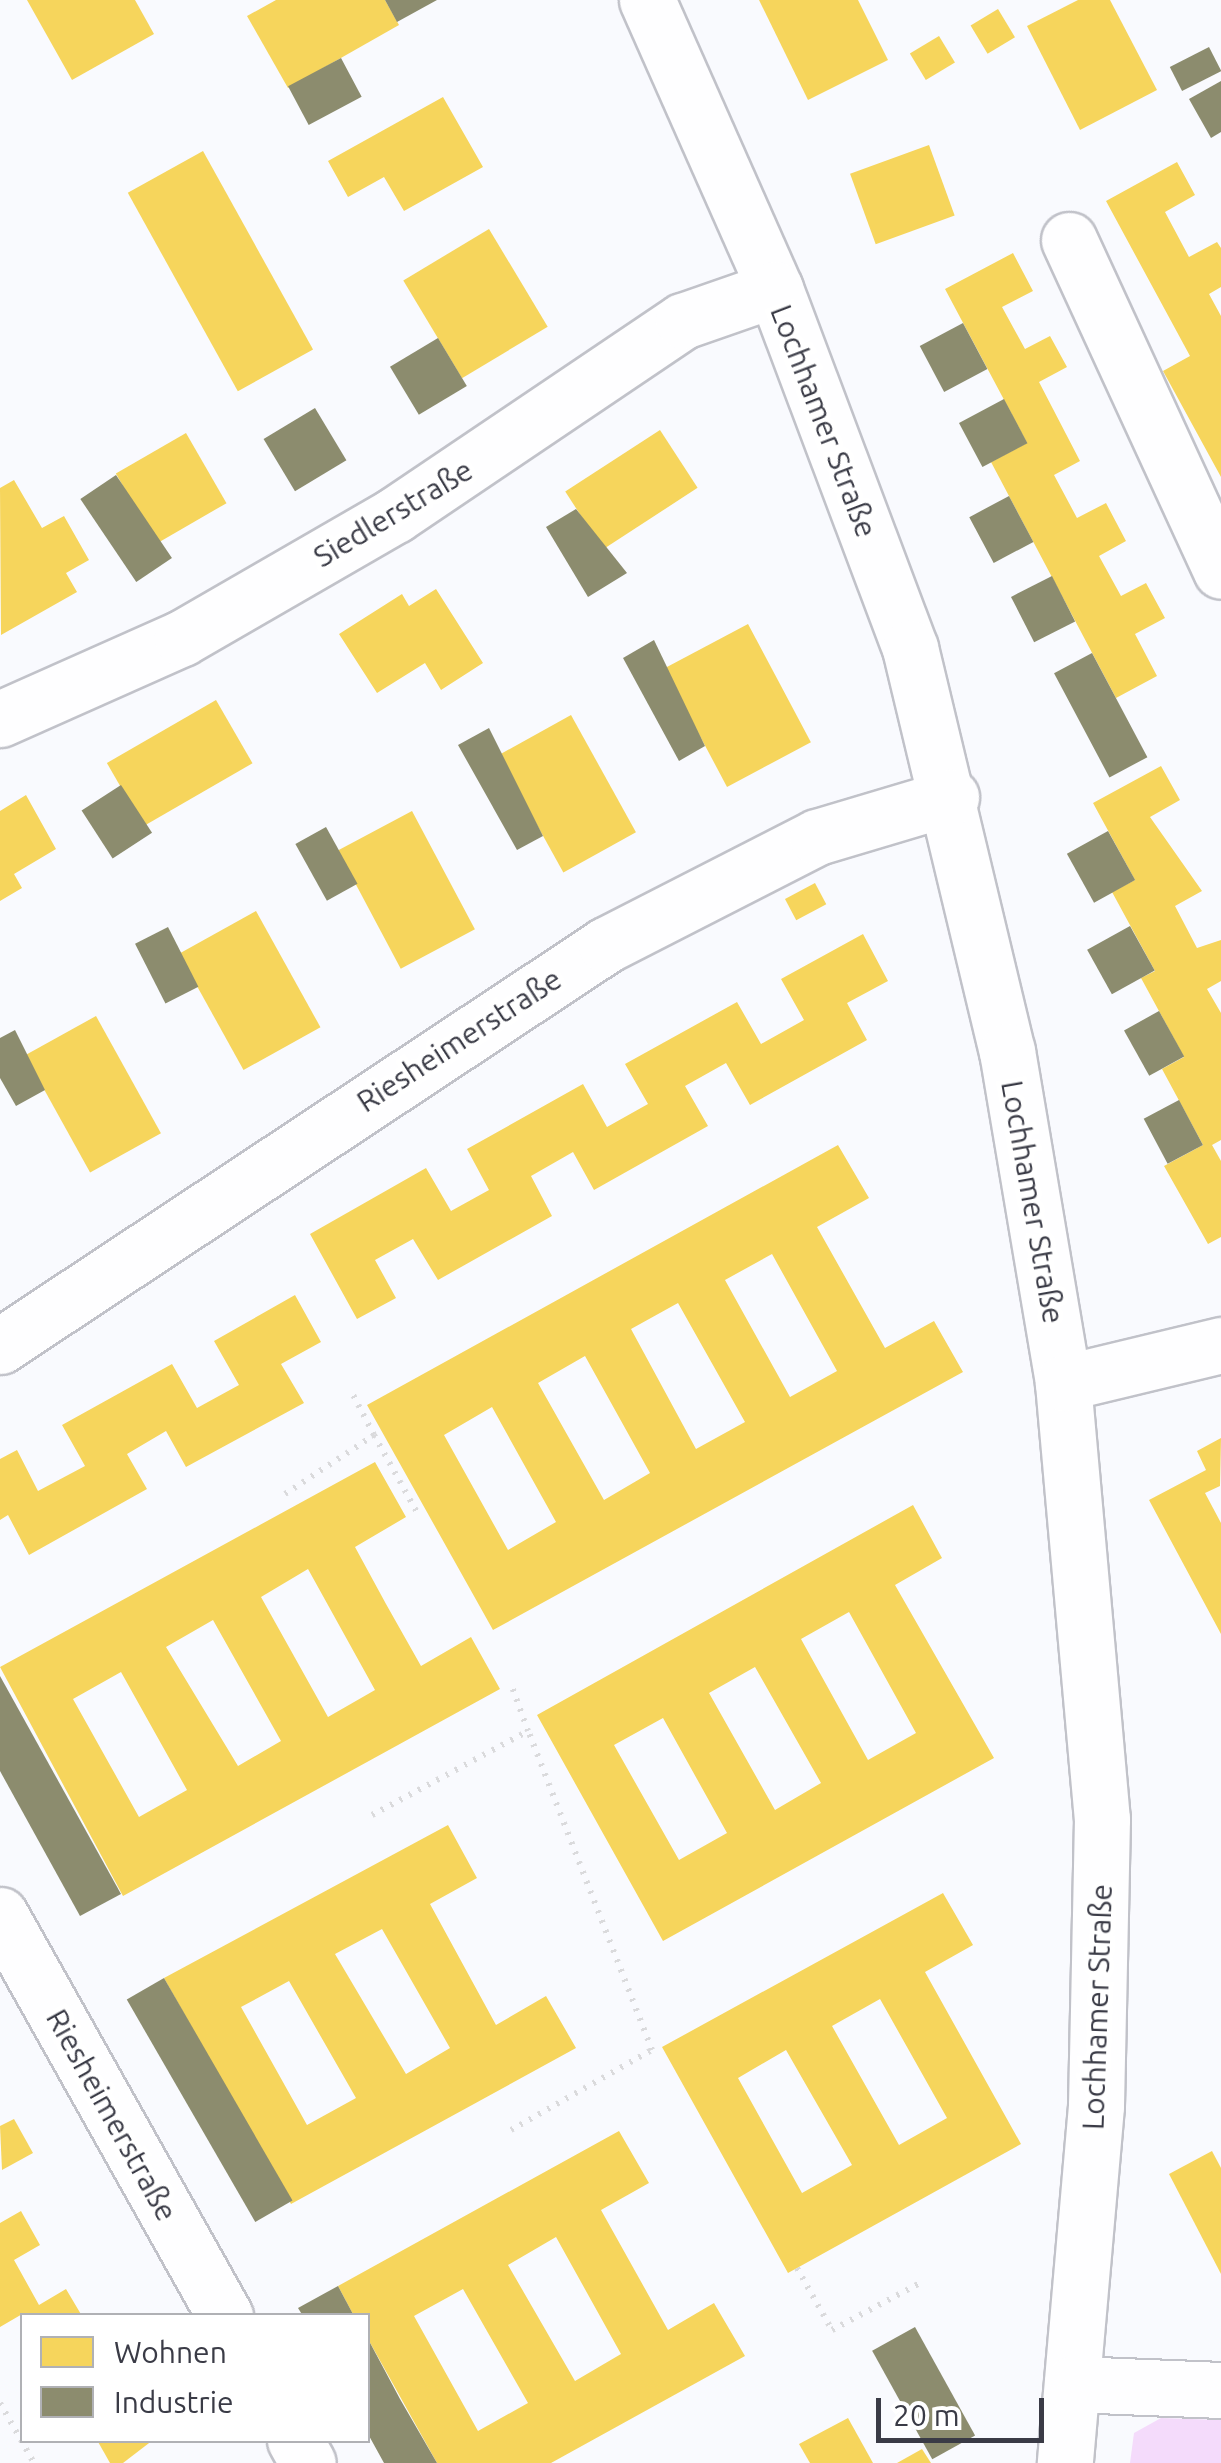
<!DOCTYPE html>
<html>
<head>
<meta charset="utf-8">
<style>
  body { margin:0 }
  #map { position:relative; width:1221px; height:2463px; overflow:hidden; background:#f9fafe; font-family:Ubuntu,sans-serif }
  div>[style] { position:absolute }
  .green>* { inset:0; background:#f4dbfb }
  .homes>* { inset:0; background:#f6d55c; transform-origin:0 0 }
  .industry>* { inset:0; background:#8c8c6e; transform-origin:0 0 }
  .path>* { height:6px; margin-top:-3px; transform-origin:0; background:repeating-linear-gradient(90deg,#dadadc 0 2.5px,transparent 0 10.5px) }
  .roads { filter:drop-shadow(2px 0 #c1c2c9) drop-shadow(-2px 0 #c1c2c9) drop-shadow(0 2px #c1c2c9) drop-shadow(0 -2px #c1c2c9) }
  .minor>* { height:55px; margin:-27.5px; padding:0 27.5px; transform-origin:27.5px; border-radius:27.5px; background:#fefeff }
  span { translate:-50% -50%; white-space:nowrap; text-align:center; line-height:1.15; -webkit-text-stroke:10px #fff; paint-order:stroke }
  .street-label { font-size:30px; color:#3a3b46 }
  .legend { position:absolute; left:20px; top:2313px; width:350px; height:130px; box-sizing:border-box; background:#fff; border:2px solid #b0b1b5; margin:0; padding:12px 18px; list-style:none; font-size:30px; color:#3a3b46 }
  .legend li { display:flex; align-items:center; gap:20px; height:50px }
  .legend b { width:50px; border:2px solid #b0b1b5 }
  .scale { position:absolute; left:876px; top:2398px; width:168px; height:45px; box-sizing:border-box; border:5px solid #3a3b46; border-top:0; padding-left:12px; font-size:30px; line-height:35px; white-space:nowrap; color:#3a3b46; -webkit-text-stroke:8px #fff; paint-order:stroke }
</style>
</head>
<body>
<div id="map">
  <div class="green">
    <i style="clip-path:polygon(1161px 2418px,1221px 2420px,1221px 2463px,1130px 2463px,1134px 2433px)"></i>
  </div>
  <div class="homes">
    <i style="clip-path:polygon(27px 0,135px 0,154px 34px,72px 80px)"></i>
    <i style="clip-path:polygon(276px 0,385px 0,399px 25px,288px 88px,247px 16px)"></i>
    <i style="clip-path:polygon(759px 0,858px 0,888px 60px,808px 100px)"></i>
    <i style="clip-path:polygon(1078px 0,1110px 0,1157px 90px,1080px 130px,1027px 26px)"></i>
    <i style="left:998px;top:9px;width:33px;height:32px;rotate:59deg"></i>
    <i style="left:939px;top:36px;width:31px;height:34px;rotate:59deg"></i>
    <i style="clip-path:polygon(443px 97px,483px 167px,404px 211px,384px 177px,348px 197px,328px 161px)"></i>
    <i style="left:929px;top:145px;width:75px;height:84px;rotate:70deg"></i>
    <i style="left:203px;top:151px;width:227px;height:86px;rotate:61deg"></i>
    <i style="clip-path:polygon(1177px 162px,1195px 195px,1165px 212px,1189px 257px,1217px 242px,1221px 248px,1221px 287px,1209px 294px,1221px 316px,1221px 477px,1163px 371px,1190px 356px,1106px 201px)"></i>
    <i style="left:489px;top:229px;width:114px;height:100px;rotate:59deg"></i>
    <i style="clip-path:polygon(1013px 253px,1033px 291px,1002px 307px,1025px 349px,1050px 336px,1067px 367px,1039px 382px,1080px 461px,1054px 475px,1077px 518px,1106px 503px,1126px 541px,1099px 556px,1121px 596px,1146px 583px,1165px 618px,1135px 634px,1157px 676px,1116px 698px,991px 462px,1027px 443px,945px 289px)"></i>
    <i style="left:660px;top:430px;width:69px;height:113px;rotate:57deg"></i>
    <i style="left:186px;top:433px;width:81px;height:81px;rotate:60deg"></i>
    <i style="clip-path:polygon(14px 480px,42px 528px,64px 516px,89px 560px,66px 573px,77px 592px,1px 635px,0 488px)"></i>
    <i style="clip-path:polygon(436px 589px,483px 663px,441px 690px,425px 663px,377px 693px,339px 634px,402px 594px,409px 606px)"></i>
    <i style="left:748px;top:624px;width:134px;height:95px;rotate:62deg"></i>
    <i style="left:216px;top:700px;width:73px;height:126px;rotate:60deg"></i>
    <i style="left:571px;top:715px;width:134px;height:83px;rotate:61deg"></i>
    <i style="clip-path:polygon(1161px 766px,1180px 800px,1150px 817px,1202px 891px,1175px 906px,1197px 948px,1221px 940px,1221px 981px,1207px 989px,1221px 1013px,1221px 1140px,1212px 1145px,1221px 1161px,1221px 1237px,1208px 1244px,1164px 1166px,1203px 1145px,1162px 1069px,1184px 1057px,1141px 978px,1155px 971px,1112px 892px,1135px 880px,1093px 803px)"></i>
    <i style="clip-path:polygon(26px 795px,56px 849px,14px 874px,22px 888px,0 901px,0 811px)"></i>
    <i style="left:412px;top:811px;width:134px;height:84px;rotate:62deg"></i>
    <i style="left:815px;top:883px;width:24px;height:34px;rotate:62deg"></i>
    <i style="left:256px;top:911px;width:133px;height:88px;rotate:61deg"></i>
    <i style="clip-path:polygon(863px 934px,888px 981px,847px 1003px,867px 1040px,750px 1105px,726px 1063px,685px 1086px,708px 1126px,594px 1190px,573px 1152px,531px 1176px,552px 1216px,438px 1280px,413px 1239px,375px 1260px,396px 1298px,357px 1319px,310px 1234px,426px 1168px,451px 1211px,489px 1190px,467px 1149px,583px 1084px,607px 1127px,648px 1104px,625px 1064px,737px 1002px,761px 1044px,804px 1020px,781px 979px)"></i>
    <i style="left:96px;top:1016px;width:134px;height:81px;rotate:61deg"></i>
    <i style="clip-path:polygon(evenodd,838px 1145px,869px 1198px,817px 1227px,885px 1348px,934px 1321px,963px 1372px,493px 1630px,367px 1405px,838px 1145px,772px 1254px,837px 1371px,790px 1397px,725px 1280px,772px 1254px,838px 1145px,678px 1303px,745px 1422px,696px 1449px,631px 1329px,678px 1303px,838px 1145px,585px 1356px,650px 1473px,604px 1500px,538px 1383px,585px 1356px,838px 1145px,492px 1407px,556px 1522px,508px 1550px,444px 1435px,492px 1407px)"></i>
    <i style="clip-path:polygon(295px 1295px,321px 1342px,281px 1364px,304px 1403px,186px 1467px,166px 1431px,127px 1454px,147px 1489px,29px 1555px,8px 1515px,0 1520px,0 1459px,17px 1450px,38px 1491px,85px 1466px,62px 1425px,172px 1364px,197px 1408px,239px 1385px,214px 1341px)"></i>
    <i style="clip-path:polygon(1221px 1438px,1220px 1486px,1205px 1493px,1221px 1523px,1221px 1634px,1149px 1500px,1206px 1470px,1197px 1451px)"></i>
    <i style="clip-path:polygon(evenodd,375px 1462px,406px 1517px,355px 1547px,386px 1604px,421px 1666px,471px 1637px,500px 1689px,123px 1896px,0 1667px,375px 1462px,308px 1569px,375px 1690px,328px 1717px,261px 1597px,308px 1569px,375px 1462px,213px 1620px,281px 1741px,238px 1766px,166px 1647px,213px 1620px,375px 1462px,121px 1672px,187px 1790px,139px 1817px,73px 1699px,121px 1672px)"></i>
    <i style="clip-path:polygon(evenodd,913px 1505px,942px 1558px,895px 1585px,994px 1758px,663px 1941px,537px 1715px,913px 1505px,849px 1612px,916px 1733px,868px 1760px,801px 1639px,849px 1612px,913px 1505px,755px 1667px,821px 1783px,775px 1810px,709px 1693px,755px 1667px,913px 1505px,663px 1718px,727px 1833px,679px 1860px,614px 1745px,663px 1718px)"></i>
    <i style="clip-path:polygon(evenodd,448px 1825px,477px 1878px,430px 1904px,496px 2025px,546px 1996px,576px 2048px,291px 2204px,164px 1978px,448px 1825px,382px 1929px,450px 2048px,406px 2074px,335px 1954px,382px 1929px,448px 1825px,289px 1981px,356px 2098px,307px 2125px,241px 2007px,289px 1981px)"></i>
    <i style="clip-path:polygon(evenodd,943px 1893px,973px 1945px,925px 1972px,1021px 2144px,788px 2273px,662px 2047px,943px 1893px,880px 1999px,947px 2118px,899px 2145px,832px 2026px,880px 1999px,943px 1893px,786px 2050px,852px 2165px,802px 2193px,738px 2078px,786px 2050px)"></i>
    <i style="clip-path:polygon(14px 2119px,33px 2153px,2px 2170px,0 2126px)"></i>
    <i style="clip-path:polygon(evenodd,619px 2131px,649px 2183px,601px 2210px,668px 2330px,714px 2303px,745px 2356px,551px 2463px,437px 2463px,368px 2339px,368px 2316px,354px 2316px,338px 2286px,619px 2131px,556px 2237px,621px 2354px,575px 2381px,508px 2265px,556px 2237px,619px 2131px,463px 2289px,528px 2403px,478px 2431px,414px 2316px,463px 2289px)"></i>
    <i style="clip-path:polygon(1212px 2151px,1221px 2168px,1221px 2274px,1169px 2174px)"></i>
    <i style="clip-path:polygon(21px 2211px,40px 2245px,14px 2260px,39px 2305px,66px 2289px,82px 2316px,24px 2313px,0 2327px,0 2223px)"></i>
    <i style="clip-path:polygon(848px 2418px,873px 2463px,810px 2463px,799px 2444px)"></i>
    <i style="clip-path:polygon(97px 2440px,153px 2440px,123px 2463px,110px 2463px)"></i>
    <i style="clip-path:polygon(922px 2449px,931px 2463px,897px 2463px)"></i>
  </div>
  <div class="industry">
    <i style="clip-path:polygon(385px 0,437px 0,397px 22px)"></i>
    <i style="left:1209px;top:47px;width:27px;height:44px;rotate:63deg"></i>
    <i style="left:341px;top:58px;width:44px;height:60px;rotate:62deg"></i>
    <i style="clip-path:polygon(1221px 81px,1221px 132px,1211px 138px,1189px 99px)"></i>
    <i style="left:963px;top:323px;width:52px;height:49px;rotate:62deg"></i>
    <i style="left:438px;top:338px;width:56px;height:56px;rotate:59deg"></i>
    <i style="left:1004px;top:399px;width:50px;height:51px;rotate:62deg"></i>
    <i style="left:315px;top:408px;width:61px;height:60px;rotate:59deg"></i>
    <i style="left:116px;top:475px;width:100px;height:43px;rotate:56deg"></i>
    <i style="left:1009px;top:496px;width:52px;height:45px;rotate:62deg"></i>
    <i style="clip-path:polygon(576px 509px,627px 573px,588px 597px,546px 527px)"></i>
    <i style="left:1052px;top:576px;width:51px;height:46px;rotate:63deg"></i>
    <i style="clip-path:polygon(654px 640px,705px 746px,679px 761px,623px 658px)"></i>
    <i style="left:1092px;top:653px;width:118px;height:43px;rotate:62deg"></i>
    <i style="clip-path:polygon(489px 728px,543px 836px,517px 850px,458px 745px)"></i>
    <i style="left:121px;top:785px;width:57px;height:47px;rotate:57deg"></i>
    <i style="left:326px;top:827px;width:65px;height:35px;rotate:61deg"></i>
    <i style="left:1108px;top:831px;width:56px;height:47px;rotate:61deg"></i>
    <i style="left:1130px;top:926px;width:51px;height:49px;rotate:61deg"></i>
    <i style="left:168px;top:927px;width:67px;height:37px;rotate:63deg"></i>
    <i style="left:1159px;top:1011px;width:52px;height:40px;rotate:61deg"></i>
    <i style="clip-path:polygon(15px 1030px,45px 1090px,16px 1106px,0 1078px,0 1038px)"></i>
    <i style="left:1179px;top:1100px;width:51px;height:40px;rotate:62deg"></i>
    <i style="clip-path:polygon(0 1676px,121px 1894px,80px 1916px,0 1771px)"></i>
    <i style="left:164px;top:1978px;width:257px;height:43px;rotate:60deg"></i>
    <i style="clip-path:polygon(338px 2286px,354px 2316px,303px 2316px,298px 2308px)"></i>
    <i style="left:915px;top:2327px;width:124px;height:49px;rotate:61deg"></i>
    <i style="clip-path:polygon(368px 2339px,400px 2399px,437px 2463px,384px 2463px,368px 2434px)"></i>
  </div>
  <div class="path">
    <i style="left:374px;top:1435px;width:90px;rotate:60.9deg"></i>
    <i style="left:285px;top:1494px;width:107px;rotate:-33.5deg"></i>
    <i style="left:374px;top:1435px;width:50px;rotate:-117.6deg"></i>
    <i style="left:372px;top:1815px;width:177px;rotate:-28.3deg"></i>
    <i style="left:528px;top:1731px;width:50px;rotate:-109.9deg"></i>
    <i style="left:511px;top:2130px;width:162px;rotate:-29.6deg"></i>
    <i style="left:652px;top:2050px;width:342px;rotate:-111.2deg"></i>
    <i style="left:797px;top:2268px;width:71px;rotate:60.6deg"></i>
    <i style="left:832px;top:2330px;width:102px;rotate:-28.1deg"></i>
    <i style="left:0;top:2403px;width:69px;rotate:60.5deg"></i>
  </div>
  <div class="roads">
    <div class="minor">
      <i style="left:647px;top:0;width:316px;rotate:66.1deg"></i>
      <i style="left:775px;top:289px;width:384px;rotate:69.4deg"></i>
      <i style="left:910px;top:648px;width:415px;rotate:76.5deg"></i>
      <i style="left:1007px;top:1051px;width:337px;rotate:80.4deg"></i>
      <i style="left:1063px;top:1383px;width:438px;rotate:84.9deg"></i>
      <i style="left:1102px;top:1819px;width:287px;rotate:91.2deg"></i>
      <i style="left:1096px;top:2106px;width:358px;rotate:95deg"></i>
      <i style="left:1069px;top:240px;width:364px;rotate:65.3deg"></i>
      <i style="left:0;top:719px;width:199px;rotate:-24deg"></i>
      <i style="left:182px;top:638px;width:246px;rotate:-30deg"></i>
      <i style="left:395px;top:515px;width:347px;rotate:-34deg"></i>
      <i style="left:683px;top:321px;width:97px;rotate:-19.2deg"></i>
      <i style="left:0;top:1346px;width:727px;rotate:-33.49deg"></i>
      <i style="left:606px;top:945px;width:237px;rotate:-27.1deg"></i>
      <i style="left:817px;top:837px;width:140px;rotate:-16.6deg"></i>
      <i style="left:1063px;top:1383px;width:163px;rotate:-13.5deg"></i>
      <i style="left:0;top:1915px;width:460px;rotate:60.7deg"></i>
      <i style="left:1072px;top:2384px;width:149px;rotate:2.3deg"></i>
      <i style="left:295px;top:2440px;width:26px;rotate:61deg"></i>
    </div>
  </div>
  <div class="street-label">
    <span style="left:824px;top:421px;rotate:69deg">Lochhamer Straße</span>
    <span style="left:393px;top:513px;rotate:-31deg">Siedlerstraße</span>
    <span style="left:459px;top:1040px;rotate:-33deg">Riesheimerstraße</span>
    <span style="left:1033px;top:1202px;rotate:80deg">Lochhamer Straße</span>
    <span style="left:1097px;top:2007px;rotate:-88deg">Lochhamer Straße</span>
    <span style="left:112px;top:2115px;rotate:61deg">Riesheimerstraße</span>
  </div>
  <ul class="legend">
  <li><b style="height:28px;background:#f6d55c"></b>Wohnen</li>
  <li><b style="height:28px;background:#8c8c6e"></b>Industrie</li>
  </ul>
  <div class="scale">20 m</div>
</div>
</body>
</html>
